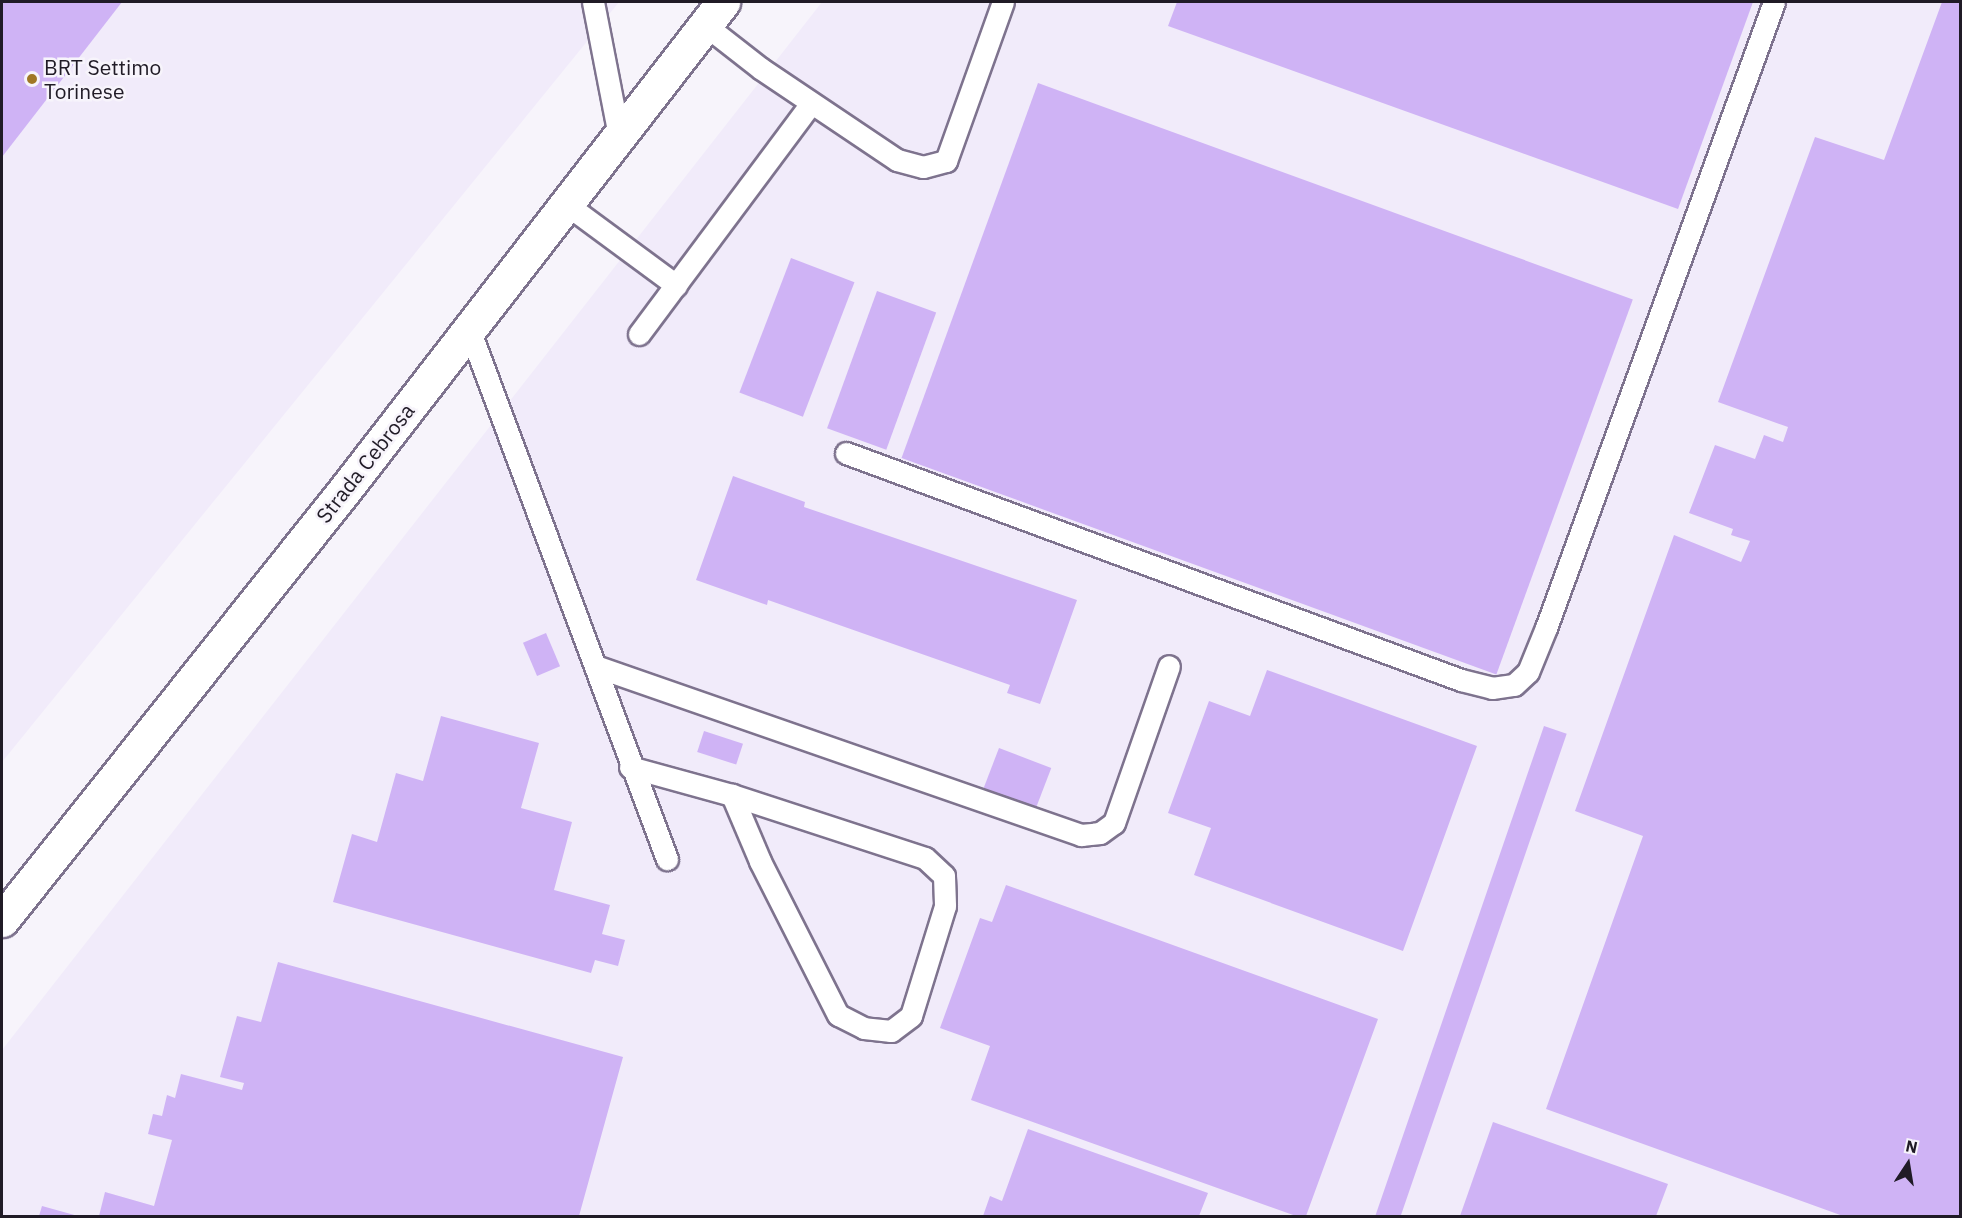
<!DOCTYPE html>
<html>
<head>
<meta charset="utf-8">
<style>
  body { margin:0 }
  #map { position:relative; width:1962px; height:1218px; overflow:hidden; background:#f7f4fb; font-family:"IBM Plex Sans",sans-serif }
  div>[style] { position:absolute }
  .built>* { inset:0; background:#f1ebfa }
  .building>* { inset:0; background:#cfb3f5; transform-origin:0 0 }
  .roads { filter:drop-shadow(2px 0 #7e738e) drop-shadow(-2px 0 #7e738e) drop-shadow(0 2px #7e738e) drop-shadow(0 -2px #7e738e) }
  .lane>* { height:21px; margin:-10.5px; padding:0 10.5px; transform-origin:10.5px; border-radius:10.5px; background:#fff }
  .secondary>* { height:33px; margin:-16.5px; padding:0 16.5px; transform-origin:16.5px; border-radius:16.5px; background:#fff }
  .dots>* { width:16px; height:16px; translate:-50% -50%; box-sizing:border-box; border:3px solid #f7f4fb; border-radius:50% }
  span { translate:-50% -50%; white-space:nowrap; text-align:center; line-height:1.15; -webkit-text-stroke:5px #f7f4fb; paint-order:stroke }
  .poi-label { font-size:21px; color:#201b26 }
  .left { translate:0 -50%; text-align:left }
  .street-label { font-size:21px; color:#201b26 }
  .frame { position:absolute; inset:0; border:3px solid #201b26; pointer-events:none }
  .north { position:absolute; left:1878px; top:1134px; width:60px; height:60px; -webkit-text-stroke:4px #f7f4fb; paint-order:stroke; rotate:12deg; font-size:16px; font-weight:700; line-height:24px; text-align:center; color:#201b26 }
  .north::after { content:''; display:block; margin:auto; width:21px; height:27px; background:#201b26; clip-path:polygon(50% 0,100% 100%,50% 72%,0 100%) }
</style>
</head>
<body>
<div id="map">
  <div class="built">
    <i style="clip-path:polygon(2px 2px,619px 2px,2px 762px)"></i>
    <i style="clip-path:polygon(822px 2px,1960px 2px,1960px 1216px,2px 1216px,2px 1050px)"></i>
  </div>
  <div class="building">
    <i style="clip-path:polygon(2px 2px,122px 2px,2px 157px)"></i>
    <i style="clip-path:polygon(1177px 2px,1753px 2px,1678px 209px,1168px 26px)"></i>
    <i style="clip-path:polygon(1942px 2px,1960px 2px,1960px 1216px,1843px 1216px,1546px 1109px,1643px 836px,1575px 811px,1674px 535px,1741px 562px,1750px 541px,1731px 535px,1733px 529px,1689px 513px,1715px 445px,1755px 459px,1764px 435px,1783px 442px,1788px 427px,1718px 402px,1815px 137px,1884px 160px)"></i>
    <i style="left:1038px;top:83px;width:633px;height:399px;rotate:20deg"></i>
    <i style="left:791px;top:258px;width:68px;height:144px;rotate:21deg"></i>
    <i style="left:877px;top:291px;width:63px;height:146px;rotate:20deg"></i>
    <i style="clip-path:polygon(733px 476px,805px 502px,804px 507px,1077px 600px,1040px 704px,1007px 693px,1010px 685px,768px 600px,767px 605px,696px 580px)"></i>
    <i style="left:546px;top:633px;width:36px;height:25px;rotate:67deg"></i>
    <i style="clip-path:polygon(1267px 670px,1477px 746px,1403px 951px,1194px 875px,1211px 828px,1168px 813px,1209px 701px,1250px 716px)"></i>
    <i style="clip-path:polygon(441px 716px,539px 743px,521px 808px,572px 822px,554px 890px,610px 905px,602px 934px,625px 940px,618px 966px,595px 960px,591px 973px,333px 902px,352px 834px,377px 842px,396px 773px,423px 781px)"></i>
    <i style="left:1544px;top:726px;width:24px;height:521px;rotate:19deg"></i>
    <i style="left:704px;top:731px;width:41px;height:22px;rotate:18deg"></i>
    <i style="left:999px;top:748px;width:56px;height:43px;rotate:21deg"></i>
    <i style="clip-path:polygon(1006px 885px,1378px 1019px,1306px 1216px,1296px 1216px,971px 1100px,990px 1046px,940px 1028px,980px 918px,992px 922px)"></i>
    <i style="clip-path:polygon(278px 962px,623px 1057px,579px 1216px,99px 1216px,105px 1192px,154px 1206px,172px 1140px,148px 1134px,153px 1114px,162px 1116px,167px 1095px,175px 1098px,181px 1074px,242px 1090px,244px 1083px,220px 1077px,237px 1016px,261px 1022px)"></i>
    <i style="clip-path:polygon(1493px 1122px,1668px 1184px,1656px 1216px,1460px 1216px)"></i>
    <i style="clip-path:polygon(1028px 1129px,1208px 1193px,1199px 1216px,983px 1216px,990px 1196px,1002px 1201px)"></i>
    <i style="clip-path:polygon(42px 1206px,78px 1216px,39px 1216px)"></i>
  </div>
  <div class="roads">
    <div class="lane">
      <i style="left:593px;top:2px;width:136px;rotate:79deg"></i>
      <i style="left:705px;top:25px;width:70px;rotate:38deg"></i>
      <i style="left:760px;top:68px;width:165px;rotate:33.9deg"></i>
      <i style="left:897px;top:160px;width:27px;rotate:15deg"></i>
      <i style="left:923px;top:167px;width:24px;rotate:-15deg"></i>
      <i style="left:946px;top:161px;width:169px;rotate:-70.3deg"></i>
      <i style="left:566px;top:204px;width:137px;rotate:36.4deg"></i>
      <i style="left:469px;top:329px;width:566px;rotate:69.52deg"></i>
      <i style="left:639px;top:334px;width:288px;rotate:-53.3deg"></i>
      <i style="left:846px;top:453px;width:656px;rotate:20.26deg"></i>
      <i style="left:1461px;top:680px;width:32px;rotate:14deg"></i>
      <i style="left:1492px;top:688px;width:22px;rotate:-8deg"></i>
      <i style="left:1514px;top:685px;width:19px;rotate:-43deg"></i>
      <i style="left:1528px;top:672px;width:48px;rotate:-67.8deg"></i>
      <i style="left:1546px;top:628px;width:666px;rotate:-69.99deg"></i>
      <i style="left:595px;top:666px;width:515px;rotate:19.17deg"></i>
      <i style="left:1081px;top:835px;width:19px;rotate:-6deg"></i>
      <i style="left:1100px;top:833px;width:17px;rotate:-36deg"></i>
      <i style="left:1114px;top:823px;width:166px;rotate:-70.7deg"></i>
      <i style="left:630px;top:767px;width:106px;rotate:15.4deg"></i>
      <i style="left:732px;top:795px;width:203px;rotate:18.1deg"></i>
      <i style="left:925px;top:858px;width:26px;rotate:43deg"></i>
      <i style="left:944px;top:876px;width:30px;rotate:88deg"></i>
      <i style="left:945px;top:906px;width:115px;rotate:107.2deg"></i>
      <i style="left:911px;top:1016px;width:25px;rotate:143deg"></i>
      <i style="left:891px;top:1031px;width:27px;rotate:-174deg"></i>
      <i style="left:864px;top:1028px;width:29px;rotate:-153deg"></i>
      <i style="left:838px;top:1015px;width:173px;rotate:-116.9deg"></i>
      <i style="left:760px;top:861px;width:72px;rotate:-113deg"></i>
    </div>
    <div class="secondary">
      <i style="left:2px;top:920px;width:549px;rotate:-51.44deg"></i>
      <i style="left:344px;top:491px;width:619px;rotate:-52.22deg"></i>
    </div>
  </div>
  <div class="dots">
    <i style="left:32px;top:79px;background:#a07726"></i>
  </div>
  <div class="poi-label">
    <span class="left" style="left:44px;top:79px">BRT Settimo<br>Torinese</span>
  </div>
  <div class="street-label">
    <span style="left:365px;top:463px;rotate:-52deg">Strada Cebrosa</span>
  </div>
  <div class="frame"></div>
  <div class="north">N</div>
</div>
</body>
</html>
